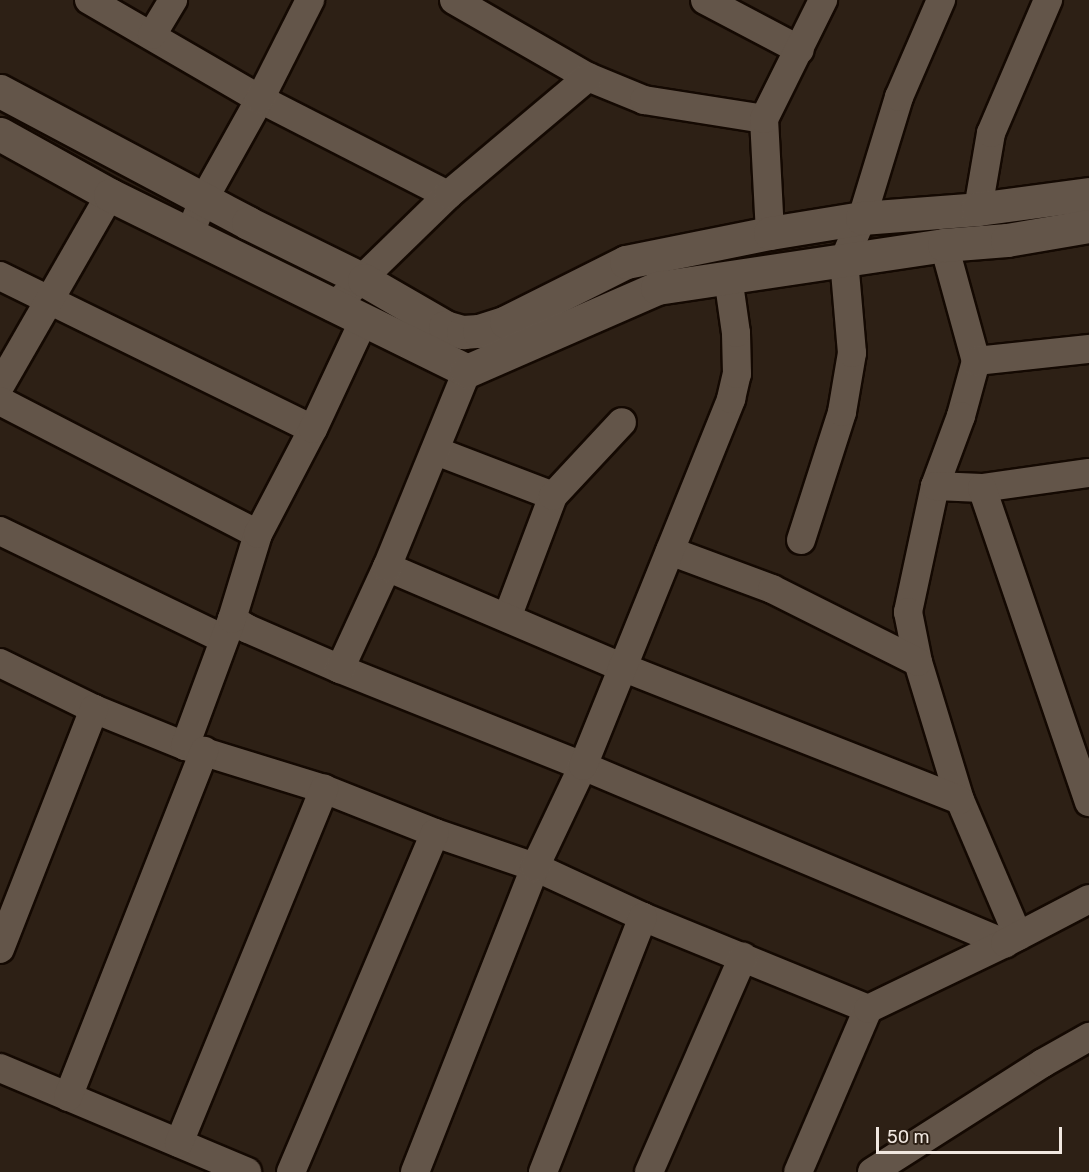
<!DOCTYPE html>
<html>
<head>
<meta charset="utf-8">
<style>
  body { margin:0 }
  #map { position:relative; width:1089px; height:1172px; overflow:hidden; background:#2d2015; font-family:Rubik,sans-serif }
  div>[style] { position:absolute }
  .roads { filter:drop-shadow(2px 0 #140902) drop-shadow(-2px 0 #140902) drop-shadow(0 2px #140902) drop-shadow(0 -2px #140902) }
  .minor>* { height:28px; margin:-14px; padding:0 14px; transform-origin:14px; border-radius:14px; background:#635549 }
  .tertiary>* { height:33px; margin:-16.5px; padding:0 16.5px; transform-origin:16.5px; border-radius:16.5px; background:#635549 }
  span { translate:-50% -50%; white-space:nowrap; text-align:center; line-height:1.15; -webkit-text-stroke:4.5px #2d2015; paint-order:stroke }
  .scale { position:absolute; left:876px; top:1127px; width:186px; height:27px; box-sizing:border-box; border:3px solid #f1e8e1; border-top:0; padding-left:8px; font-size:18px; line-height:21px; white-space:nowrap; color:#f1e8e1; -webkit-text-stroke:4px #2d2015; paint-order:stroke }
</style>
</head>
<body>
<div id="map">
  <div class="roads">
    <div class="minor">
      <i style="left:89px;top:0;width:198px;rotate:30.1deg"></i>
      <i style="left:260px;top:99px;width:211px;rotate:27.1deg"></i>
      <i style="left:454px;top:0;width:155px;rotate:29.9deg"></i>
      <i style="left:588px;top:77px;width:61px;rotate:22.3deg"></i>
      <i style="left:644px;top:100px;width:121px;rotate:9deg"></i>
      <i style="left:705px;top:0;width:107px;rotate:27.8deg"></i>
      <i style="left:152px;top:35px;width:41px;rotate:-59deg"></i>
      <i style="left:978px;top:209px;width:77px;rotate:-80.3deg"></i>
      <i style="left:991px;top:133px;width:145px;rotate:-66.8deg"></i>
      <i style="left:190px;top:233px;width:37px;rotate:-68deg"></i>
      <i style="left:204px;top:199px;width:115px;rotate:-60.8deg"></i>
      <i style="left:260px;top:99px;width:111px;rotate:-63.2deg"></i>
      <i style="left:770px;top:233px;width:114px;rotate:-93deg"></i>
      <i style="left:764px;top:119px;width:133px;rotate:-63.6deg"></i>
      <i style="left:944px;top:245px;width:120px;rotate:74.6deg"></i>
      <i style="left:976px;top:361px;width:57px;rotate:105.3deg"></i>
      <i style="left:961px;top:416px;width:75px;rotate:110.4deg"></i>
      <i style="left:935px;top:486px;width:129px;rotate:102.1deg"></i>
      <i style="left:908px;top:612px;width:51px;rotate:78.7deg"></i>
      <i style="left:918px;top:662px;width:144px;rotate:73.1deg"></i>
      <i style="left:960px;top:800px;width:148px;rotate:66.9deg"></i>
      <i style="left:0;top:276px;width:348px;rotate:26.1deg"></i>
      <i style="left:333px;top:307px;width:161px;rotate:-44.2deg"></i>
      <i style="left:448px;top:195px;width:183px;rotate:-40.1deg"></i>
      <i style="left:976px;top:361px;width:114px;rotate:-6.1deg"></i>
      <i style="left:0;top:386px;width:220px;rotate:-60.1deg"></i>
      <i style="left:0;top:401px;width:290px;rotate:27.3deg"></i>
      <i style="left:436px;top:451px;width:125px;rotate:21deg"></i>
      <i style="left:553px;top:496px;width:130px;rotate:110.7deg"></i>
      <i style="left:935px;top:486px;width:47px;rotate:2.4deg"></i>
      <i style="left:982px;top:488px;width:108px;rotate:-8deg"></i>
      <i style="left:982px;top:488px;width:332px;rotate:71.2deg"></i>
      <i style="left:553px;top:496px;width:101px;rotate:-47deg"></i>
      <i style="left:0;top:531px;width:248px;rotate:25.8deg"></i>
      <i style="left:801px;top:540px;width:134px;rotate:-72.2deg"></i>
      <i style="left:842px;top:412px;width:60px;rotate:-80.4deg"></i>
      <i style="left:852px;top:353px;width:93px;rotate:-94.9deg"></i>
      <i style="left:844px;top:260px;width:46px;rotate:-66.8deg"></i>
      <i style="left:862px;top:218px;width:127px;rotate:-73deg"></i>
      <i style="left:899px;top:97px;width:106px;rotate:-66.6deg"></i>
      <i style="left:670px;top:551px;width:109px;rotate:20.4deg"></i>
      <i style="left:772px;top:589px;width:163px;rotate:26.6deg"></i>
      <i style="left:387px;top:567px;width:255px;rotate:23.1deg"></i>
      <i style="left:622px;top:667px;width:363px;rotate:21.5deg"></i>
      <i style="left:232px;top:619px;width:19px;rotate:32deg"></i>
      <i style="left:248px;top:629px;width:100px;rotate:23.5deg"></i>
      <i style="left:340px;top:669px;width:262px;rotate:21.8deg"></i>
      <i style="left:583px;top:766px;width:458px;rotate:22.8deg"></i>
      <i style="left:0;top:663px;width:105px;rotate:26.1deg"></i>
      <i style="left:94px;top:709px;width:98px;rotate:22.1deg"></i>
      <i style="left:185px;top:746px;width:145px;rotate:17.2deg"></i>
      <i style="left:324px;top:789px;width:119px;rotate:21.6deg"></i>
      <i style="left:435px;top:833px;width:106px;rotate:18.8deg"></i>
      <i style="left:535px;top:867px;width:119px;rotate:24.8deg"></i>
      <i style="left:643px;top:917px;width:243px;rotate:22.2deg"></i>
      <i style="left:868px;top:1009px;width:177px;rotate:113.2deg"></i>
      <i style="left:340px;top:669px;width:112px;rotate:-65.3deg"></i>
      <i style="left:387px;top:567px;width:212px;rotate:-67.8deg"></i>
      <i style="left:185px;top:746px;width:135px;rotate:-69.7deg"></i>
      <i style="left:232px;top:619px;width:89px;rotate:-73deg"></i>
      <i style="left:258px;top:534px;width:119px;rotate:-62.4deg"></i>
      <i style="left:313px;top:429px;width:118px;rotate:-65deg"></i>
      <i style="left:0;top:949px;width:258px;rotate:-68.6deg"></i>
      <i style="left:868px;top:1009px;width:152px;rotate:-25.7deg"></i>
      <i style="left:1005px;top:943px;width:95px;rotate:-27.6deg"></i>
      <i style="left:0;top:1068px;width:268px;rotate:22.8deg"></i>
      <i style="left:68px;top:1097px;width:372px;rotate:-68.5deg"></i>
      <i style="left:179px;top:1143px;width:383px;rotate:-67.7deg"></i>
      <i style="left:291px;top:1172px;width:368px;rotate:-67deg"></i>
      <i style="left:415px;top:1172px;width:328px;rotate:-68.5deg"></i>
      <i style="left:535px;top:867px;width:112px;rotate:-64.6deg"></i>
      <i style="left:583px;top:766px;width:396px;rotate:-68deg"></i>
      <i style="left:731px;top:399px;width:26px;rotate:-77deg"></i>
      <i style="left:737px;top:374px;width:41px;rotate:-91.4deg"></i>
      <i style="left:736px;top:333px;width:57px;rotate:-98.1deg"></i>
      <i style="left:543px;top:1172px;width:274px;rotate:-68.6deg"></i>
      <i style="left:649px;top:1172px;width:235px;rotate:-66.4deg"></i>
      <i style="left:872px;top:1172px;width:203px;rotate:-32.5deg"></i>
      <i style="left:1043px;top:1063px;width:53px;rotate:-29.5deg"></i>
    </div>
    <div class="tertiary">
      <i style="left:0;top:91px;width:281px;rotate:28deg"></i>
      <i style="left:248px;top:223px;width:129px;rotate:26.2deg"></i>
      <i style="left:364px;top:280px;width:94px;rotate:30.1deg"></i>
      <i style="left:445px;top:327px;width:19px;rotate:16deg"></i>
      <i style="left:463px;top:332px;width:16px;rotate:-4deg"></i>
      <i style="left:479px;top:331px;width:28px;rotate:-18deg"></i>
      <i style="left:506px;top:322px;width:134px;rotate:-26.6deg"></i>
      <i style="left:626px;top:262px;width:147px;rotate:-11.4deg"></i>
      <i style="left:770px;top:233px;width:93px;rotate:-9.3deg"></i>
      <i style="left:862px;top:218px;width:116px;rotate:-4.4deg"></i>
      <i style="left:978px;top:209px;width:112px;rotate:-7.7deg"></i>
      <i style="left:0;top:134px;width:126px;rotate:29deg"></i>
      <i style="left:110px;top:195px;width:398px;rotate:26.2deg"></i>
      <i style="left:467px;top:371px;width:207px;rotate:-23.6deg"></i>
      <i style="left:657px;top:288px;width:290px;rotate:-8.5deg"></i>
      <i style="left:944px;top:245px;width:63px;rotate:-4.5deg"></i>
      <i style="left:1007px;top:240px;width:83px;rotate:-9.7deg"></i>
    </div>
  </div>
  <div class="scale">50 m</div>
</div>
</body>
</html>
